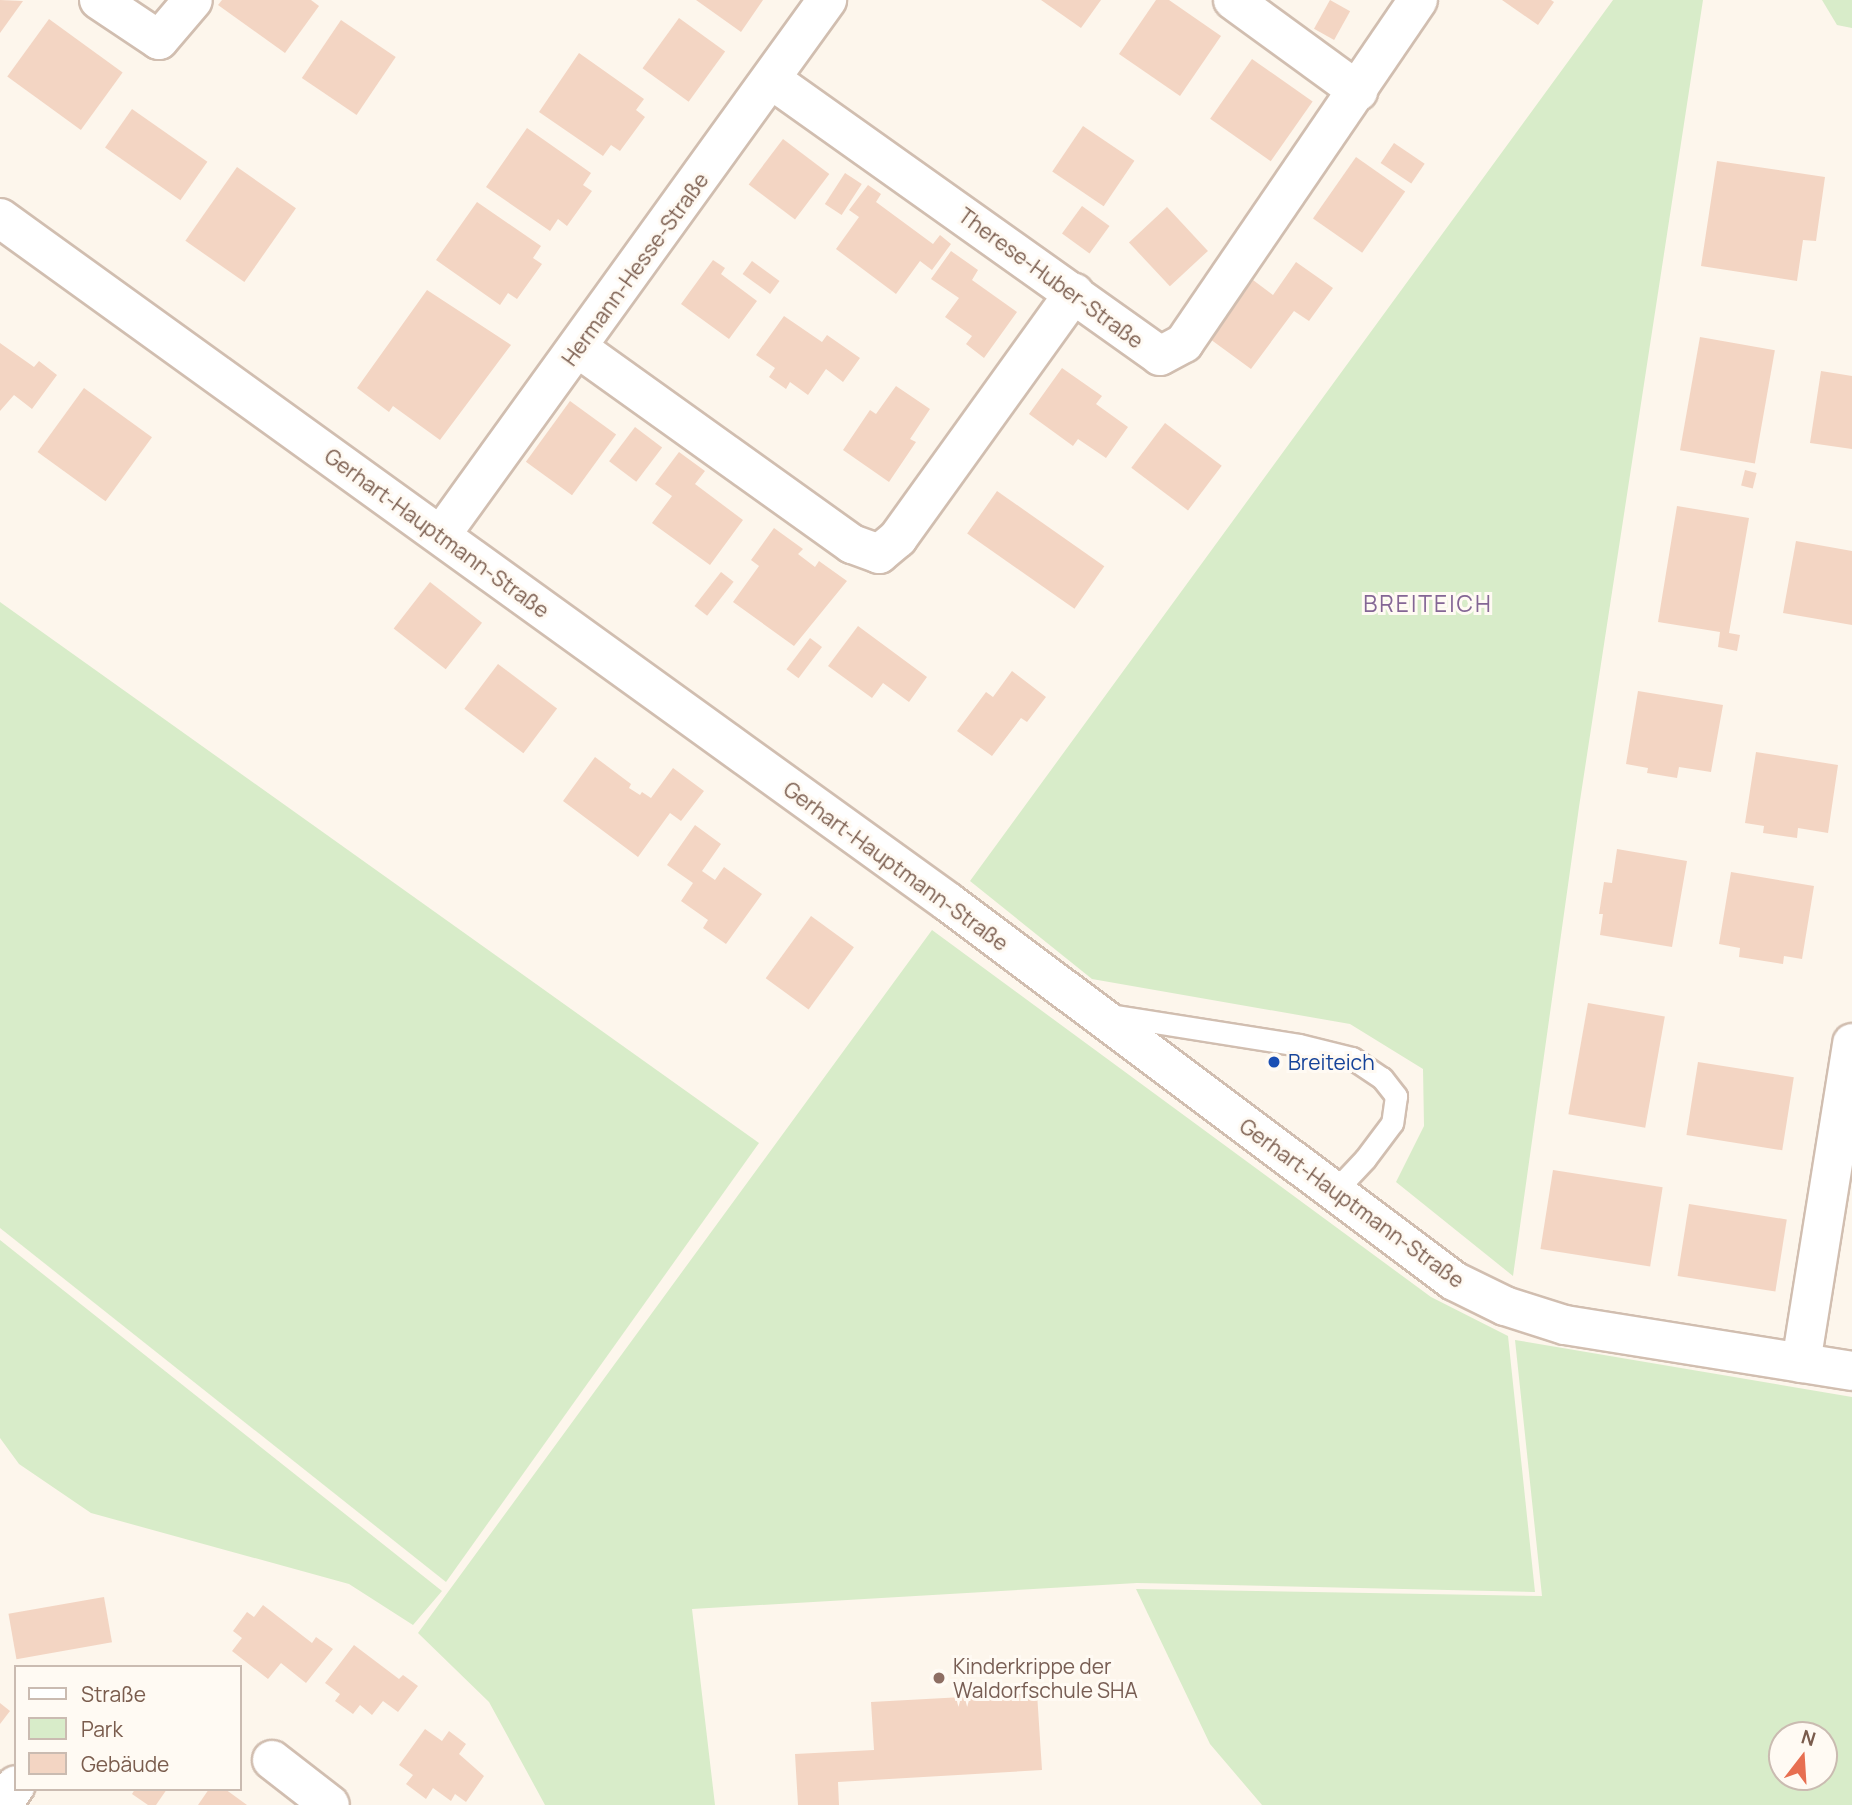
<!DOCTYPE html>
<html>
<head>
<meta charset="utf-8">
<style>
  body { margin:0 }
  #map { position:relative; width:1852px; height:1805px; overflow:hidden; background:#fdf6ec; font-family:Manrope,sans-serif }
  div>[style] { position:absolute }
  .green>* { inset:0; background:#d8ecc9 }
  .building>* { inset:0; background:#f3d5c3; transform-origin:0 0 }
  .roads { filter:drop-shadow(2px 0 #d1beb0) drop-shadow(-2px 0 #d1beb0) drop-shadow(0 2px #d1beb0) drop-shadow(0 -2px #d1beb0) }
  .service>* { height:21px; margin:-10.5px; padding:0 10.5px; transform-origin:10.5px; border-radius:10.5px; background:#fff }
  .minor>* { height:38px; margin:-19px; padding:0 19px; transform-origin:19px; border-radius:19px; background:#fff }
  .dots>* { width:19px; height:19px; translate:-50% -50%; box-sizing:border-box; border:4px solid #fffaf3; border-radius:50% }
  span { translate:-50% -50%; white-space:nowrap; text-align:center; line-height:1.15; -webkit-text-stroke:6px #fffaf3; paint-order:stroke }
  .street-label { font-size:21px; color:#7a5c4d }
  .transit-label { font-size:21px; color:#164399 }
  .left { translate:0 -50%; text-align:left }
  .education-label { font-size:21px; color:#785e54 }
  .neighbourhood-label { font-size:23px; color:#846695; letter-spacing:2px }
  .legend { position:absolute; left:14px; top:1665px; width:228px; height:126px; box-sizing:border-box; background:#fffaf3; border:2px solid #cabbb1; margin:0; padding:9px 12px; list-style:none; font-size:21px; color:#7a5c4d }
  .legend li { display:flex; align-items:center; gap:14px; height:35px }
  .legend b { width:35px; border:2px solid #cabbb1 }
  .north { position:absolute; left:1768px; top:1721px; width:70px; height:70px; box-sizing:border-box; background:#fffaf3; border:2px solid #cabbb1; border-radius:50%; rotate:17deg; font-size:19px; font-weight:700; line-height:28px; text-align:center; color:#7a5c4d }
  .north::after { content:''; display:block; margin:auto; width:24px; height:32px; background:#e76f51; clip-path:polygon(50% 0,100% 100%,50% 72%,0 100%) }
</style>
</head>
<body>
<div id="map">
  <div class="green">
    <i style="clip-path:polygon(1613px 0,1703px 0,1579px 807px,1513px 1276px,1396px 1182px,1424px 1126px,1423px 1069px,1350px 1024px,1092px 979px,970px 881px)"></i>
    <i style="clip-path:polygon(1822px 0,1852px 0,1852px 28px,1837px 25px)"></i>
    <i style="clip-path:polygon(0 602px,759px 1143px,446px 1582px,0 1228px)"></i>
    <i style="clip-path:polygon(932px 930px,1431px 1297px,1508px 1336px,1535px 1592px,1137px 1583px,692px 1609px,715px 1805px,545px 1805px,489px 1702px,418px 1633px)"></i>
    <i style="clip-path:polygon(0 1240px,442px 1591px,413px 1625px,349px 1584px,91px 1513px,19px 1464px,0 1438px)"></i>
    <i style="clip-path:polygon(evenodd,1515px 1340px,1852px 1397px,1852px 1805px,1262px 1805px,1210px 1744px,1136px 1589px,1542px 1596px,1515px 1340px,1782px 1735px,1824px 1735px,1824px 1777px,1782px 1777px,1782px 1735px)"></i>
  </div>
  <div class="building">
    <i style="clip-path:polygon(0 0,23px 1px,0 33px)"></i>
    <i style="clip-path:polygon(222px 0,311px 0,319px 6px,285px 53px,218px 5px)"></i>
    <i style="clip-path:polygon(696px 0,763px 0,741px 32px)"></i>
    <i style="clip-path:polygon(1041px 0,1101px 0,1081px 28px)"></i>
    <i style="clip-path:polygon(1156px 0,1169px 0,1221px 36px,1180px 96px,1119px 54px)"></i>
    <i style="left:1330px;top:0;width:23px;height:33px;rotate:29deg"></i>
    <i style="clip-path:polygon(1502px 0,1551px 0,1554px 2px,1538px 25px)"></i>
    <i style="left:679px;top:18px;width:57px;height:62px;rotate:36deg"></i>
    <i style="left:49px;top:19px;width:91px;height:71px;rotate:36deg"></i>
    <i style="left:341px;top:20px;width:66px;height:70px;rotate:34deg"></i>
    <i style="clip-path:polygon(579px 53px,644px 99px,636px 110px,645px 117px,620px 151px,611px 145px,603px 156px,539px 112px)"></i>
    <i style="left:1252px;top:59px;width:74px;height:73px;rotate:35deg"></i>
    <i style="left:132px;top:109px;width:92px;height:47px;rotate:35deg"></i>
    <i style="left:1083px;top:126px;width:62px;height:55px;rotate:34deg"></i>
    <i style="clip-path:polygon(527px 128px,591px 173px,583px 185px,592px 191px,567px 226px,558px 219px,550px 231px,486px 187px)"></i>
    <i style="left:783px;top:139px;width:58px;height:57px;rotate:37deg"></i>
    <i style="left:1394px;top:143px;width:37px;height:24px;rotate:34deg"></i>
    <i style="left:1356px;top:157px;width:60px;height:75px;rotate:35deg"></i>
    <i style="clip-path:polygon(1717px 161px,1825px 177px,1816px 241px,1803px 240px,1797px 281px,1701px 266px)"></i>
    <i style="left:237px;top:167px;width:72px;height:90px;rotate:35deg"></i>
    <i style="left:845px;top:173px;width:20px;height:37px;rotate:33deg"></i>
    <i style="clip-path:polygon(868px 185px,881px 194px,876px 202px,933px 244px,940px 235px,951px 244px,932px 270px,920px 261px,896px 294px,836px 249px,859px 217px,849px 210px)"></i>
    <i style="clip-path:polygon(477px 202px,541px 246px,533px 258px,542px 264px,517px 299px,508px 293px,500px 305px,436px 260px)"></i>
    <i style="left:1082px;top:206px;width:34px;height:34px;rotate:36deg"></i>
    <i style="left:1167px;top:207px;width:60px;height:52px;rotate:47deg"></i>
    <i style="clip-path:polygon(951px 251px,978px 270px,972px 280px,1017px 312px,984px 358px,966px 344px,972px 336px,945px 317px,959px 298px,931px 279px)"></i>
    <i style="clip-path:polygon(713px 260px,725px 268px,721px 274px,757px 301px,729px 339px,681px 304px)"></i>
    <i style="left:752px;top:261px;width:34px;height:16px;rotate:36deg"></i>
    <i style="clip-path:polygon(1296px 262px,1333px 288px,1309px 321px,1294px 311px,1251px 369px,1210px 339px,1253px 280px,1273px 295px)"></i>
    <i style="clip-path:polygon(427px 290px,511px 345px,440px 440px,393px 406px,389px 412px,357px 388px)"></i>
    <i style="clip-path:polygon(784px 316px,822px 342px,827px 335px,860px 358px,843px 382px,826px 369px,808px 395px,790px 382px,786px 389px,769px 377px,775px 368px,756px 355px)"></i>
    <i style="left:1700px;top:337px;width:76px;height:115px;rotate:10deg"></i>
    <i style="clip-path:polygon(0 343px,34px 367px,39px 361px,57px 375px,32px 409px,14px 395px,0 411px)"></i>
    <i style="clip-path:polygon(1062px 368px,1102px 396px,1096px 404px,1128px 427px,1106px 458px,1078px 439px,1073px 446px,1029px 414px)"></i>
    <i style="clip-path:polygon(1821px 371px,1852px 376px,1852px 449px,1810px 443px)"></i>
    <i style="clip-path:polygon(896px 386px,930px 409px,910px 439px,916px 442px,889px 482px,843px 450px,870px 410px,876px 414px)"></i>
    <i style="left:84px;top:388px;width:84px;height:79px;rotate:36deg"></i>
    <i style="left:570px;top:401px;width:57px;height:75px;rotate:36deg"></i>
    <i style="left:1165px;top:423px;width:71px;height:56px;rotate:37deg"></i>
    <i style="left:635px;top:427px;width:34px;height:43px;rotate:37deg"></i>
    <i style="clip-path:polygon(679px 452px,705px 471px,695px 484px,743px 520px,710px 565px,652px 523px,672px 496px,655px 484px)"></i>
    <i style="left:1745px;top:470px;width:12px;height:16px;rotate:14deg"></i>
    <i style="left:997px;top:491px;width:131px;height:52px;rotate:35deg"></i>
    <i style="clip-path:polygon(1677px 506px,1749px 518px,1729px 633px,1740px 635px,1737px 651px,1718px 647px,1720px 632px,1658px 622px)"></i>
    <i style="clip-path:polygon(774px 528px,803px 549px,798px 554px,815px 567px,819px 561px,847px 581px,794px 646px,733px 602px,759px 566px,751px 560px)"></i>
    <i style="clip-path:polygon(1796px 541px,1852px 551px,1852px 625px,1783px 613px)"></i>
    <i style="left:721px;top:572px;width:16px;height:43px;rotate:38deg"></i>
    <i style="left:430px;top:582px;width:66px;height:59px;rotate:38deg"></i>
    <i style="clip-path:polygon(858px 626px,927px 677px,909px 702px,883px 683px,872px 698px,828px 666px)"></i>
    <i style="left:810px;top:638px;width:15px;height:39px;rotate:37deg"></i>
    <i style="left:498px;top:664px;width:74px;height:56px;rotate:37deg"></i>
    <i style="clip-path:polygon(1012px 671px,1046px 697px,1027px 722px,1021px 718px,992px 756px,957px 731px,986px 692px,993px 697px)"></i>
    <i style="clip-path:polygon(1638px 691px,1723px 705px,1711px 772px,1679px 767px,1677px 778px,1647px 773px,1648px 768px,1626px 764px)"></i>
    <i style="clip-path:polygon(1756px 752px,1838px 765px,1828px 833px,1798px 828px,1797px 838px,1763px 833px,1764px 826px,1745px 823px)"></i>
    <i style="clip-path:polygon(595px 757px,631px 784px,629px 788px,640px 795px,642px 792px,651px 798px,673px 768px,704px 791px,681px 821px,670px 813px,638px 857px,563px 801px)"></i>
    <i style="clip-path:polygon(695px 825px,721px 844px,702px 871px,715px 880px,724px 867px,762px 894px,726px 944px,703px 928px,708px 920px,681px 901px,693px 883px,667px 865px)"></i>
    <i style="clip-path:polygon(1617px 849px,1687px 861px,1672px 947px,1600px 935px,1603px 914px,1599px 914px,1604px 882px,1612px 883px)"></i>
    <i style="clip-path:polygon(1731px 872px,1814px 886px,1802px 959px,1784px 956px,1783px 964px,1739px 957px,1740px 948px,1719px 944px)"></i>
    <i style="left:811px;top:916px;width:53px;height:77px;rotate:36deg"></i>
    <i style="left:1588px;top:1003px;width:78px;height:113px;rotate:10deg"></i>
    <i style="left:1698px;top:1062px;width:97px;height:74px;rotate:9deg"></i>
    <i style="left:1553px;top:1170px;width:111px;height:80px;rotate:9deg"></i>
    <i style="left:1689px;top:1204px;width:99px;height:73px;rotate:9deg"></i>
    <i style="left:104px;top:1597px;width:46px;height:97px;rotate:80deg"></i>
    <i style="clip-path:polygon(263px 1605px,312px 1643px,316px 1637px,333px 1649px,306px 1683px,281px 1663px,268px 1679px,232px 1651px,242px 1638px,233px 1631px,247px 1612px,254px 1617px)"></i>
    <i style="clip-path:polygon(354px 1645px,399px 1679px,403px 1675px,418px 1686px,398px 1712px,383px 1701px,372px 1715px,360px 1705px,353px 1714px,335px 1701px,340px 1694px,325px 1683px)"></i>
    <i style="clip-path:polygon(1037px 1693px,1042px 1770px,838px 1782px,839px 1805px,798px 1805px,795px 1754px,874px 1750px,871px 1702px)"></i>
    <i style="clip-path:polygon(0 1703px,10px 1711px,0 1724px)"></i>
    <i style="clip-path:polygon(425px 1729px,442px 1741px,449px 1731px,466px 1744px,459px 1754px,484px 1776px,466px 1802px,455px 1794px,451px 1801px,433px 1788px,426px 1799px,406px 1784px,413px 1775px,399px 1765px)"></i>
    <i style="clip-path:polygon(135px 1789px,167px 1789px,156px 1805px,148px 1805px,132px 1794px)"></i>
    <i style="clip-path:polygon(209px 1789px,225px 1789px,247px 1805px,198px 1805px)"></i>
  </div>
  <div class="roads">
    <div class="service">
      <i style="left:1110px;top:1015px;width:191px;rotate:9deg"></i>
      <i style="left:1299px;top:1045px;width:55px;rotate:13.8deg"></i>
      <i style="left:1352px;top:1058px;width:36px;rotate:34deg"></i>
      <i style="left:1382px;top:1078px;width:23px;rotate:52deg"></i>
      <i style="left:1396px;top:1096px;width:27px;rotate:98deg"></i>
      <i style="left:1392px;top:1123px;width:45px;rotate:126.9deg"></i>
      <i style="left:1365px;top:1159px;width:45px;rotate:133.2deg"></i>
    </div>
    <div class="minor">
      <i style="left:99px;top:0;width:72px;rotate:33.7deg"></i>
      <i style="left:159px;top:40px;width:52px;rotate:-49.6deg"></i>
      <i style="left:1233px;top:0;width:155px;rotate:36.1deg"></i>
      <i style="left:772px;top:80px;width:476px;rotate:35.4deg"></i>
      <i style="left:1160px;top:356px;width:27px;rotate:-28deg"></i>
      <i style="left:1184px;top:343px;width:415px;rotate:-55.7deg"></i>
      <i style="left:0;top:218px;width:1169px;rotate:35.81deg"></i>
      <i style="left:948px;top:902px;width:632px;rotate:36.83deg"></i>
      <i style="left:1454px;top:1281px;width:57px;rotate:26.1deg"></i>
      <i style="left:1505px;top:1306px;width:63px;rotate:17.6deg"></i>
      <i style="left:1565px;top:1325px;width:291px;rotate:9.1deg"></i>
      <i style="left:578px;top:348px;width:337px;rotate:35.6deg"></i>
      <i style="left:852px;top:544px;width:29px;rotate:20deg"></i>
      <i style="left:879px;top:554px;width:25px;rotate:-40deg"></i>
      <i style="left:898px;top:538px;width:302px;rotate:-54.3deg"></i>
      <i style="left:441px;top:535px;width:660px;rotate:-54.19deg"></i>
      <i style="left:1801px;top:1363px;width:324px;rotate:-80.9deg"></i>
      <i style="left:272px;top:1760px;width:73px;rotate:37.8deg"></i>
      <i style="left:2px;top:1805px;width:24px;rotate:-55deg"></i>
    </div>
  </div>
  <div class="dots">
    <i style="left:1274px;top:1062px;background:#1a4fb4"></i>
    <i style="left:939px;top:1678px;background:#8d6e63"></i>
  </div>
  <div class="street-label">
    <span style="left:635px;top:269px;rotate:-54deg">Hermann-Hesse-Straße</span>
    <span style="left:1051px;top:278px;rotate:36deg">Therese-Huber-Straße</span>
    <span style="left:437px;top:533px;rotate:36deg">Gerhart-Hauptmann-Straße</span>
    <span style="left:896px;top:866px;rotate:36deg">Gerhart-Hauptmann-Straße</span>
    <span style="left:1352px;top:1203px;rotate:36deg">Gerhart-Hauptmann-Straße</span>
  </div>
  <div class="transit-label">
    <span class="left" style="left:1288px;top:1062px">Breiteich</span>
  </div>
  <div class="education-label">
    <span class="left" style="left:953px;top:1678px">Kinderkrippe der<br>Waldorfschule SHA</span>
  </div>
  <div class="neighbourhood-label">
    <span style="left:1428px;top:603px">BREITEICH</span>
  </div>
  <ul class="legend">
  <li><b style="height:9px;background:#fff"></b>Straße</li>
  <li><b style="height:19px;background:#d8ecc9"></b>Park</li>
  <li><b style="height:19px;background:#f3d5c3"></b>Gebäude</li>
  </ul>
  <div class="north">N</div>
</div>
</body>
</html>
